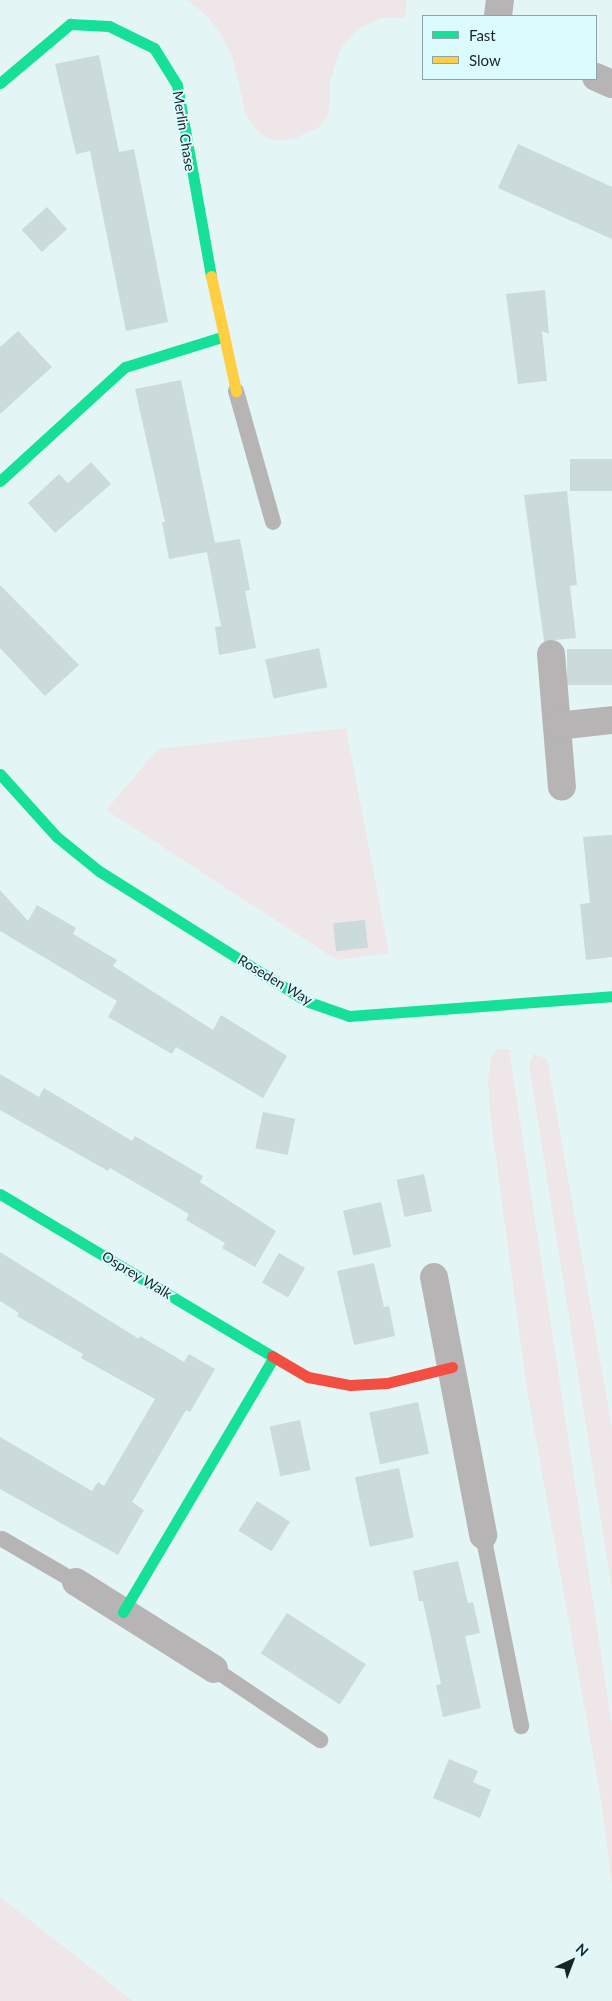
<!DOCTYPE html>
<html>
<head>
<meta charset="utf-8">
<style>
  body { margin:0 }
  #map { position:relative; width:612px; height:2001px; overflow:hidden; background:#e4f5f6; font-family:Lato,sans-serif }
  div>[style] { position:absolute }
  .green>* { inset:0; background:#eee6e8 }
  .building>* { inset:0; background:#cbdadb; transform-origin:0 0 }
  .lane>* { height:16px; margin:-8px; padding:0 8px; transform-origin:8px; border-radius:8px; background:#b6b4b5 }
  .street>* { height:28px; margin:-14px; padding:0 14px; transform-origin:14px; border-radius:14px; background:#b6b4b5 }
  .fast>* { height:11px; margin:-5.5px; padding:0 5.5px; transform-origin:5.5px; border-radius:5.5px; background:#16e098 }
  .slow>* { height:11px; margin:-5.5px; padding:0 5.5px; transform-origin:5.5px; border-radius:5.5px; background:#ffcf43 }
  .jam>* { height:11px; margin:-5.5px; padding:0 5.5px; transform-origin:5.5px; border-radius:5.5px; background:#f24e42 }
  span { translate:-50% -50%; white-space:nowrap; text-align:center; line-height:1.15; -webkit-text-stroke:4px #dcfbfe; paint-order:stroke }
  .street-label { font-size:14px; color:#162527 }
  .legend { position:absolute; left:422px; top:15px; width:175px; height:65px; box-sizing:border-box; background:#dcfbfe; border:1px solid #8da5a8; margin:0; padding:6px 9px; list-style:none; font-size:15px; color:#162527 }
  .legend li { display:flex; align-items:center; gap:10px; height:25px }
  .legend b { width:25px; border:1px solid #8da5a8 }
  .north { position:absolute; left:547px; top:1936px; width:50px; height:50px; -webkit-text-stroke:4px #dcfbfe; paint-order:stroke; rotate:43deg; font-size:14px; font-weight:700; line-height:20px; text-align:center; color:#162527 }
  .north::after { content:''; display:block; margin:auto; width:18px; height:22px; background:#162527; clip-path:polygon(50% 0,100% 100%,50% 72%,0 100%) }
</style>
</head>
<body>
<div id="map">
  <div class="green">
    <i style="clip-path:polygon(187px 0,407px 0,405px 18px,381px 18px,358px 29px,340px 49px,330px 81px,329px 113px,319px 127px,296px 138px,275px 141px,259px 133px,246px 115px,233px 59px,221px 34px,207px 16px)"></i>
    <i style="clip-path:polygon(346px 728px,389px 953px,337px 960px,106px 810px,158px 749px)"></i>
    <i style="clip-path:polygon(498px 1049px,509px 1049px,612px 1726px,612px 1884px,600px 1793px,527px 1390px,490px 1113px,488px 1080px,492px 1055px)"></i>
    <i style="clip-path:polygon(534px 1054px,547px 1059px,612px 1428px,612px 1590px,529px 1064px)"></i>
    <i style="clip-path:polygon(0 1897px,133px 2001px,0 2001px)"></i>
  </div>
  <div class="building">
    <i style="clip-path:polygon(99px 55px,119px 152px,134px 149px,168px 322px,126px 331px,90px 151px,76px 154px,55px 64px)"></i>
    <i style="clip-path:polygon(518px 144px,612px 187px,612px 239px,498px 188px)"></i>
    <i style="left:47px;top:207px;width:30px;height:34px;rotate:48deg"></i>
    <i style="clip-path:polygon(545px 290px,549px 334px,542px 331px,547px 381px,518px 384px,506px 294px)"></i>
    <i style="clip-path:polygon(18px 331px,52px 367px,0 414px,0 347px)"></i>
    <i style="clip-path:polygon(181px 380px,215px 543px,240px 539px,250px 590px,245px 591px,256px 648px,219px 655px,215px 627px,221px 626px,207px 552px,169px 559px,162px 522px,165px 522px,135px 389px)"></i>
    <i style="left:612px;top:459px;width:32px;height:42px;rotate:90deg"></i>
    <i style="clip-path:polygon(91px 462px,111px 484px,55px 533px,28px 503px,59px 474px,68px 483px)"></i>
    <i style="clip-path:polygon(567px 491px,577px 585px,570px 586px,576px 638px,544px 641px,524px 495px)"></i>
    <i style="clip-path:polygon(0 585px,79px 665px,45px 696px,0 648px)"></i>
    <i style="left:319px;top:648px;width:40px;height:55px;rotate:78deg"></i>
    <i style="left:612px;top:649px;width:36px;height:45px;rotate:90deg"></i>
    <i style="clip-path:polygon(612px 835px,612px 957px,586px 960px,580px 904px,590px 903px,583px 837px)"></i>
    <i style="clip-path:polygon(0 890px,28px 921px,37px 905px,76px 928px,73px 934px,117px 960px,113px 966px,213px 1030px,221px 1015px,287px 1056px,263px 1098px,176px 1047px,172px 1054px,108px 1017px,117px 1001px,0 931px)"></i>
    <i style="left:365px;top:920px;width:28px;height:32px;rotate:84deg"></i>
    <i style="clip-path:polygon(0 1074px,39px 1097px,44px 1088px,132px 1141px,135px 1136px,203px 1176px,200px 1182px,276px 1231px,255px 1267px,222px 1248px,225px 1243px,186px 1220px,189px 1214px,110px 1168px,108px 1171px,0 1110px)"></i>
    <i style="left:263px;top:1112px;width:33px;height:37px;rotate:12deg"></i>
    <i style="left:424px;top:1174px;width:38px;height:28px;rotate:78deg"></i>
    <i style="left:381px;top:1202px;width:46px;height:39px;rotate:77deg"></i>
    <i style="clip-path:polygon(0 1252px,139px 1339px,140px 1336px,184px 1362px,189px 1354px,215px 1369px,190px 1412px,186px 1410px,132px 1502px,144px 1510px,118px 1555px,0 1489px,0 1437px,92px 1491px,98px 1482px,104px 1486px,155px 1399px,81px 1358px,83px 1354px,17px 1316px,19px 1313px,0 1301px)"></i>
    <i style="left:279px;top:1253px;width:30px;height:34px;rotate:30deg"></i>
    <i style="clip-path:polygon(374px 1263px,384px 1307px,389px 1306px,395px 1336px,354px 1345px,337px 1271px)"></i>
    <i style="left:418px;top:1402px;width:53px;height:50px;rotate:78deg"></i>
    <i style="left:300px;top:1420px;width:51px;height:31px;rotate:78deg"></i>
    <i style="left:399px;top:1468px;width:71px;height:45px;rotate:78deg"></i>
    <i style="left:257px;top:1501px;width:39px;height:35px;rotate:32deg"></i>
    <i style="clip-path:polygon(458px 1561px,468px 1603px,473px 1602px,480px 1633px,465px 1636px,481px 1708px,443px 1717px,436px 1685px,441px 1684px,423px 1601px,419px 1601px,413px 1571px)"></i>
    <i style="left:287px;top:1613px;width:94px;height:48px;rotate:33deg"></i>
    <i style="clip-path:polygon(449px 1759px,478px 1771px,473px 1782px,491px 1790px,480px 1818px,433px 1798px)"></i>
  </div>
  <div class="lane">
    <i style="left:236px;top:391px;width:136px;rotate:74.2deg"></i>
    <i style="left:483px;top:1535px;width:195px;rotate:78.7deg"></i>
    <i style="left:2px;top:1539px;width:86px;rotate:30.2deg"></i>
    <i style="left:214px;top:1669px;width:128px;rotate:33.8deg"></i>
  </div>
  <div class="street">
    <i style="left:498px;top:16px;width:16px;rotate:-83deg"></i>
    <i style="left:596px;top:77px;width:17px;rotate:24deg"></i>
    <i style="left:551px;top:654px;width:133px;rotate:85.3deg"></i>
    <i style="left:557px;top:726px;width:55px;rotate:-6.2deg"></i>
    <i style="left:434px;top:1277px;width:263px;rotate:79.2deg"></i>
    <i style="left:76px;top:1582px;width:163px;rotate:32.2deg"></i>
  </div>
  <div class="fast">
    <i style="left:0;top:83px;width:92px;rotate:-40.1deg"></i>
    <i style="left:70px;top:24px;width:39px;rotate:3deg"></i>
    <i style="left:109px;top:26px;width:50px;rotate:26.1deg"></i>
    <i style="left:154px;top:48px;width:44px;rotate:58.1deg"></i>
    <i style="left:177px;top:85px;width:194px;rotate:79.9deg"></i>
    <i style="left:0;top:481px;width:169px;rotate:-42.4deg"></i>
    <i style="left:125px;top:367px;width:102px;rotate:-17.2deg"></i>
    <i style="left:0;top:774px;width:85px;rotate:47.9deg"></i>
    <i style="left:57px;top:837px;width:54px;rotate:39deg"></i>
    <i style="left:99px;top:871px;width:244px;rotate:32.1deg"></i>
    <i style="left:306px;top:1001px;width:46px;rotate:19.2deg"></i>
    <i style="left:349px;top:1016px;width:264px;rotate:-4.3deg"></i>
    <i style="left:0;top:1194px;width:317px;rotate:30.8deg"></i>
    <i style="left:123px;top:1612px;width:296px;rotate:-59.4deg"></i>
  </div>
  <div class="slow">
    <i style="left:211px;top:276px;width:118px;rotate:77.7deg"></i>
  </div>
  <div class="jam">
    <i style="left:272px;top:1356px;width:42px;rotate:30.3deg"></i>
    <i style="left:308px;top:1377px;width:43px;rotate:10.8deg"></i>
    <i style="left:350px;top:1385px;width:37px;rotate:-3deg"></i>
    <i style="left:387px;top:1383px;width:67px;rotate:-13.8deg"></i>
  </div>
  <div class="street-label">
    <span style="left:184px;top:131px;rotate:81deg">Merlin Chase</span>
    <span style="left:275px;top:980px;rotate:31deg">Roseden Way</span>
    <span style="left:137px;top:1275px;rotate:31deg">Osprey Walk</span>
  </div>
  <ul class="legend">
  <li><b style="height:6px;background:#16e098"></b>Fast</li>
  <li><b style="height:6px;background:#ffcf43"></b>Slow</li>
  </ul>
  <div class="north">N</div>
</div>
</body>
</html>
